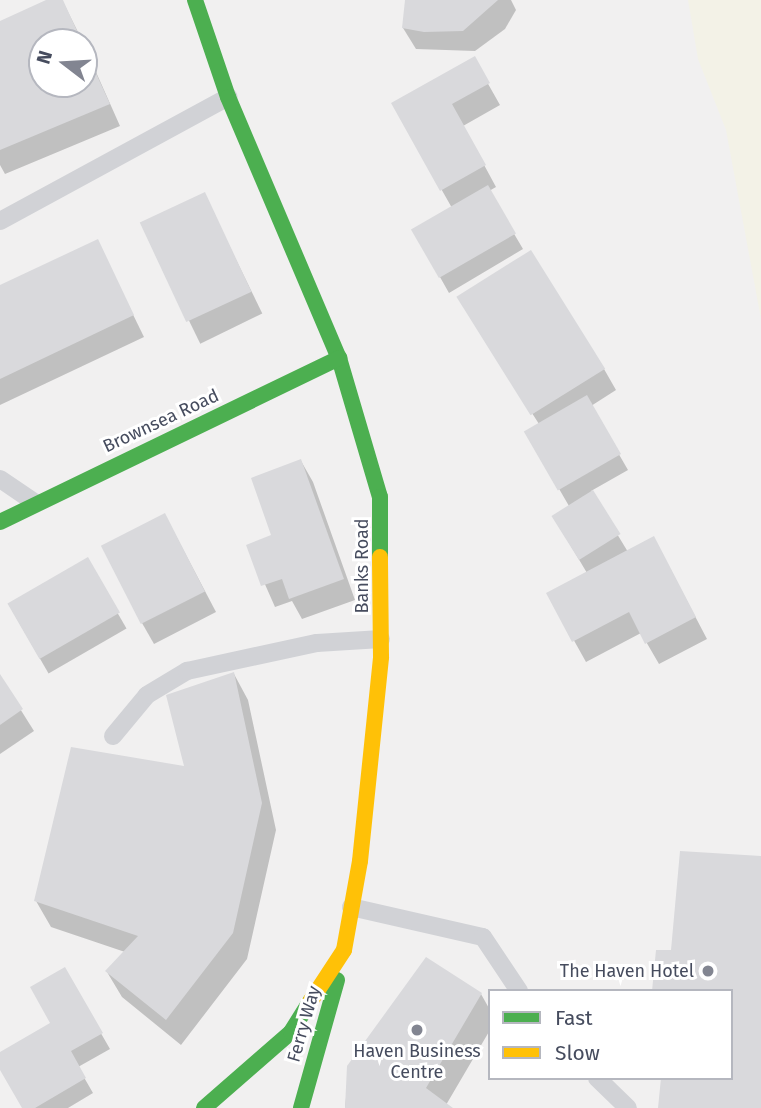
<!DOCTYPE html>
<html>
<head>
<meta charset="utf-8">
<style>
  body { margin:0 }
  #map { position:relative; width:761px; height:1108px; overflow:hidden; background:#f1f0f0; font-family:"Fira Sans",sans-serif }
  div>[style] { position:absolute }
  .sand>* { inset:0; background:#f3f2e7 }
  .shadow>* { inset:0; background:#0003; transform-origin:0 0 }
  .building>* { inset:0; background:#d9d9dc; transform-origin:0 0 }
  .lane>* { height:18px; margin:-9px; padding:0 9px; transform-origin:9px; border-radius:9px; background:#d1d2d6 }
  .fast>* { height:16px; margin:-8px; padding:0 8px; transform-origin:8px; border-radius:8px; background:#4caf50 }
  .slow>* { height:16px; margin:-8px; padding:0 8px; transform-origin:8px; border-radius:8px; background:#ffc107 }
  .dots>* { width:19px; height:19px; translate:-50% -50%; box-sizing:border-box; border:4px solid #fff; border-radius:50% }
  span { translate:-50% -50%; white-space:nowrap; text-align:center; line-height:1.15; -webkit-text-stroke:6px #fff; paint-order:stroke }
  .street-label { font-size:18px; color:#464c5e }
  .poi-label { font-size:18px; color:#464c5e }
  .right { translate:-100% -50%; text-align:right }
  .legend { position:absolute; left:488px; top:989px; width:245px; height:91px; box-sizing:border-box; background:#fff; border:2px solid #b5b7bf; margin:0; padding:9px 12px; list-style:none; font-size:21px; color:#464c5e }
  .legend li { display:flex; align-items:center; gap:14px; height:35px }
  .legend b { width:35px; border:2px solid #b5b7bf }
  .north { position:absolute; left:28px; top:28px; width:70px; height:70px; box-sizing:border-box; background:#fff; border:2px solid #b5b7bf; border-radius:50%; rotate:287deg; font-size:19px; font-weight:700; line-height:28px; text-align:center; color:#464c5e }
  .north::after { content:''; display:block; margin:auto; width:24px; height:32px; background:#828591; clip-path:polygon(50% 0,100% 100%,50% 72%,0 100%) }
</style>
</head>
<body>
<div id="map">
  <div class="sand">
    <i style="clip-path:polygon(688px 0,761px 0,761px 319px,726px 130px,698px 59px)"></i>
  </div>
  <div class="shadow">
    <i style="clip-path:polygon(50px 0,62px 0,83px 42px,42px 42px,42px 84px,84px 84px,84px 45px,120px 126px,5px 174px,0 165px,0 22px)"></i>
    <i style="clip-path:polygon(406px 0,511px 0,516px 10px,505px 29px,475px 51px,416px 49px,403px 28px)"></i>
    <i style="clip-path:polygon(474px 59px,500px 105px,463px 126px,496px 187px,489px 191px,523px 249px,449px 293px,414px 231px,452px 208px,393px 104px)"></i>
    <i style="left:204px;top:194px;width:133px;height:69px;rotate:64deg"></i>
    <i style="clip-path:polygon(97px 241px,144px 337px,0 405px,0 287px)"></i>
    <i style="clip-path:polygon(471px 318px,604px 369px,616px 390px,591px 406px,628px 470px,591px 491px,628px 552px,665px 559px,707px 639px,659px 664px,641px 633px,586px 662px,548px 594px,587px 573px,553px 516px,569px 506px,526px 432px,539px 424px)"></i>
    <i style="clip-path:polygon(301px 461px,313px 482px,355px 600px,302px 619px,292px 601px,275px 607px,248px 546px,273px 537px)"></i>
    <i style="clip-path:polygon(176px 536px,216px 612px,154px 644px,142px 623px)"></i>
    <i style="left:87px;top:560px;width:79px;height:90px;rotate:60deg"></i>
    <i style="clip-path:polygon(234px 674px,248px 700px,276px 830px,247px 959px,181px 1045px,122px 997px,107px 972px,125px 952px,51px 927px,36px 901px,186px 769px)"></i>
    <i style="clip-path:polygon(0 677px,34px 731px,0 754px)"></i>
    <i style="clip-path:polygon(64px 969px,110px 1049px,78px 1067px,93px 1093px,68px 1108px,24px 1108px,0 1067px,0 1054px,53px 1024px)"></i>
    <i style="clip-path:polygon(481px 994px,490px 1010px,490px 1030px,446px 1105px,450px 1108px,345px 1108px,349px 1067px)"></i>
  </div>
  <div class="building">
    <i style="clip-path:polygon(46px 0,63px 0,82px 42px,42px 42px,42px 84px,84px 84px,84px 47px,110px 104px,0 150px,0 21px)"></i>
    <i style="clip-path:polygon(405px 0,498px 0,463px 31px,424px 32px,402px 28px)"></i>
    <i style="clip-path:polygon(475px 56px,490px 83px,452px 104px,486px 165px,440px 191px,391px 103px)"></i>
    <i style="left:488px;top:185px;width:56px;height:89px;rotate:60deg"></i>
    <i style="left:205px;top:192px;width:110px;height:72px;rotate:65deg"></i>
    <i style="clip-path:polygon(98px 239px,134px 315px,0 379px,0 285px)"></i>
    <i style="left:531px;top:250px;width:140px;height:88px;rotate:58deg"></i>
    <i style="left:587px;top:395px;width:68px;height:73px;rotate:60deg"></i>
    <i style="clip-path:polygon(301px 459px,344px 579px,289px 599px,282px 579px,261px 586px,246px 545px,271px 535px,251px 478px)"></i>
    <i style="left:593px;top:490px;width:52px;height:49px;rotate:58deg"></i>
    <i style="left:165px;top:513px;width:88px;height:72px;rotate:63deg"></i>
    <i style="clip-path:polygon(654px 536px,696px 617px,645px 644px,629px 612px,572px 642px,546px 593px)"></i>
    <i style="left:88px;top:557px;width:64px;height:93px;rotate:60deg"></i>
    <i style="clip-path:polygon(234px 672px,262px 803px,233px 933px,166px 1020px,105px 971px,138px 936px,34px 901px,71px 747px,184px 766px,166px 695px)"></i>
    <i style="clip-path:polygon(0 674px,23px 709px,0 725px)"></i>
    <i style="clip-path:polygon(680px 851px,761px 856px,761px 1108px,658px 1108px,661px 1078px,731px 1078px,731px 991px,652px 991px,656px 950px,671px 950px)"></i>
    <i style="clip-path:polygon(426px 957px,482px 993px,426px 1088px,453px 1108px,345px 1108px,347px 1066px)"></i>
    <i style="clip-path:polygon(65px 967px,103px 1033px,71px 1051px,86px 1078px,35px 1108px,22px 1108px,0 1070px,0 1052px,50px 1023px,30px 987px)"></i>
  </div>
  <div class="lane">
    <i style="left:0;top:221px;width:260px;rotate:-28.5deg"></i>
    <i style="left:0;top:479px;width:41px;rotate:34.1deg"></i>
    <i style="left:113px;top:736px;width:53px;rotate:-50.3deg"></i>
    <i style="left:147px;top:695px;width:47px;rotate:-31deg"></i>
    <i style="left:187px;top:671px;width:133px;rotate:-12.2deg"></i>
    <i style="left:317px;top:643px;width:64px;rotate:-3.6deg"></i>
    <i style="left:351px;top:907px;width:135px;rotate:12.8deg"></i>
    <i style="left:483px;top:937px;width:65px;rotate:56.3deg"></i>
    <i style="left:597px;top:1078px;width:43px;rotate:44.1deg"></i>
  </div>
  <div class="fast">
    <i style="left:195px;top:0;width:102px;rotate:71.2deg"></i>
    <i style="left:228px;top:97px;width:284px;rotate:67deg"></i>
    <i style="left:339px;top:358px;width:145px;rotate:73.6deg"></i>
    <i style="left:380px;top:497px;width:60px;rotate:90deg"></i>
    <i style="left:0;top:522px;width:377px;rotate:-25.8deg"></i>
    <i style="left:204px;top:1108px;width:116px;rotate:-41.1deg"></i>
    <i style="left:291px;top:1032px;width:36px;rotate:-58deg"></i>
    <i style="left:301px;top:1108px;width:133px;rotate:-74.3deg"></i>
  </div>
  <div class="slow">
    <i style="left:310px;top:1002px;width:62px;rotate:-56.8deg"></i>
    <i style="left:344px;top:950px;width:90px;rotate:-79.8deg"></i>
    <i style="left:360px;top:861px;width:205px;rotate:-84.1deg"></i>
    <i style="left:381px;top:657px;width:100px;rotate:-90.6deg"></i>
  </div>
  <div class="dots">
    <i style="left:708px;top:971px;background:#828591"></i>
    <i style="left:417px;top:1030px;background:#828591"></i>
  </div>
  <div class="street-label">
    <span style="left:161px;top:421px;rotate:-25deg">Brownsea Road</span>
    <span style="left:362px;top:566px;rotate:-90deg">Banks Road</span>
    <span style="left:304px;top:1024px;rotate:-74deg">Ferry Way</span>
  </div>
  <div class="poi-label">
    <span class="right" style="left:694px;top:971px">The Haven Hotel</span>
    <span style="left:417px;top:1062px">Haven Business<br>Centre</span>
  </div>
  <ul class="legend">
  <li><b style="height:9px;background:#4caf50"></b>Fast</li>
  <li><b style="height:9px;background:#ffc107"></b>Slow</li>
  </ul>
  <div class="north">N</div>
</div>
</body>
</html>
